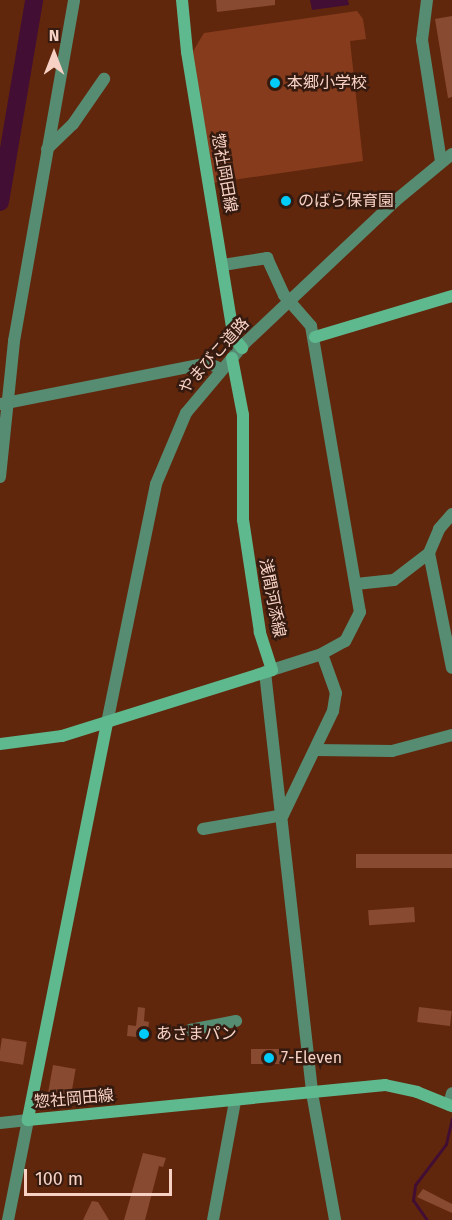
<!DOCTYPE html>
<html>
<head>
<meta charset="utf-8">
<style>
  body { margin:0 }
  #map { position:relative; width:452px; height:1220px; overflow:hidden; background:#61270d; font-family:"Fira Sans","Noto Sans JP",sans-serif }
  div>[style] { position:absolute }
  .green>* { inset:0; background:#863c1c }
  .water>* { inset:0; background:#430e33 }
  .stream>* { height:3px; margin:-1.5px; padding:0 1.5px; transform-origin:1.5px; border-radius:1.5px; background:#430e33 }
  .river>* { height:18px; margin:-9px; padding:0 9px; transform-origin:9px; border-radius:9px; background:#430e33 }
  .building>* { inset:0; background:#884a31; transform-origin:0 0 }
  .minor>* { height:12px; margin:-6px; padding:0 6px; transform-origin:6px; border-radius:6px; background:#568c72 }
  .tertiary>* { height:12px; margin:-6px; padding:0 6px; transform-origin:6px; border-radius:6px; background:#568c72 }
  .secondary>* { height:12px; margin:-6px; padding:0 6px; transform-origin:6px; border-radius:6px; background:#5fb98f }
  .dots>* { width:16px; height:16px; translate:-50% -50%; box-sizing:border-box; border:3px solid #351a10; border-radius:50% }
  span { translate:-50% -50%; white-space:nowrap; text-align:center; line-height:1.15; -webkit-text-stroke:5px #351a10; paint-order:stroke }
  .poi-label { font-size:16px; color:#f7d2c4 }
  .left { translate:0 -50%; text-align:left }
  .street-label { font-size:16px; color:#f7d2c4 }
  .north { position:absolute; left:24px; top:24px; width:60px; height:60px; -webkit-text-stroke:4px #351a10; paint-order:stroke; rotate:0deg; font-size:16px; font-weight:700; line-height:24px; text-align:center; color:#f7d2c4 }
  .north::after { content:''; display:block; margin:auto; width:21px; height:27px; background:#f7d2c4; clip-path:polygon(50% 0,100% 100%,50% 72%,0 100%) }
  .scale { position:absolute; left:24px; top:1169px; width:148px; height:27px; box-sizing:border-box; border:3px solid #f7d2c4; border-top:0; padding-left:8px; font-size:18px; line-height:21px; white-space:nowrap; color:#f7d2c4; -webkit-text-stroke:4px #351a10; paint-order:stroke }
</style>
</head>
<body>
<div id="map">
  <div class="green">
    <i style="clip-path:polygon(357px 11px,363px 19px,366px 39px,350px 41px,363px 161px,212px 183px,192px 53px,204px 33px)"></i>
  </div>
  <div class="water">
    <i style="clip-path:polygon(310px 0,348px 0,349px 5px,312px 10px)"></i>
  </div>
  <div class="stream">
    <i style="left:427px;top:1220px;width:24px;rotate:-125deg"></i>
    <i style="left:413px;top:1200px;width:15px;rotate:-82deg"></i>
    <i style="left:415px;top:1185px;width:51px;rotate:-52.9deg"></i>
    <i style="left:446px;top:1144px;width:26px;rotate:-77deg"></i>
  </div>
  <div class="river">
    <i style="left:0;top:202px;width:205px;rotate:-80.4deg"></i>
  </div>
  <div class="building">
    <i style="clip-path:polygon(216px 0,275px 0,275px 5px,217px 12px)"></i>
    <i style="clip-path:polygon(452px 16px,452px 97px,448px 98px,435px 19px)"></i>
    <i style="left:452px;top:854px;width:14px;height:96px;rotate:90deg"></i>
    <i style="left:414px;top:907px;width:15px;height:46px;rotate:86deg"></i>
    <i style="clip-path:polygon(138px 1007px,145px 1008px,144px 1021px,149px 1022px,147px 1038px,127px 1036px,128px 1025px,136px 1026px)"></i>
    <i style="left:419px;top:1007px;width:33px;height:15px;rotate:7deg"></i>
    <i style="left:2px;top:1038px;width:25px;height:23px;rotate:9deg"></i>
    <i style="left:285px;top:1049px;width:15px;height:34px;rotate:90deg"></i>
    <i style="left:53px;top:1065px;width:23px;height:38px;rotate:10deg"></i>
    <i style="clip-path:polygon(143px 1153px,166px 1158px,163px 1167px,159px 1166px,145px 1220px,124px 1220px)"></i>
    <i style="clip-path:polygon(423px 1189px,452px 1204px,452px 1213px,417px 1197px)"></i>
    <i style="clip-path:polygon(92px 1201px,98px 1202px,109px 1220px,83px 1220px)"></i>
  </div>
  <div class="minor">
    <i style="left:427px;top:0;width:40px;rotate:97.1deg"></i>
    <i style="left:422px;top:40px;width:122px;rotate:81.1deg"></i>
    <i style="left:47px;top:149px;width:36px;rotate:-44deg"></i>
    <i style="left:73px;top:124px;width:55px;rotate:-55.4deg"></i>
    <i style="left:1px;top:404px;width:211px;rotate:-11.2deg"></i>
    <i style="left:208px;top:363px;width:14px;rotate:25deg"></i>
    <i style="left:0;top:477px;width:137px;rotate:-84.1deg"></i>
    <i style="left:14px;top:341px;width:346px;rotate:-80deg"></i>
    <i style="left:429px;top:553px;width:117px;rotate:78.7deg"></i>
    <i style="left:356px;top:584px;width:38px;rotate:-6deg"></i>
    <i style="left:394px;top:580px;width:44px;rotate:-37.6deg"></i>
    <i style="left:429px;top:553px;width:26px;rotate:-67deg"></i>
    <i style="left:439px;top:529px;width:20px;rotate:-49deg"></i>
    <i style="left:265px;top:672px;width:424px;rotate:83.6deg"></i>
    <i style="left:312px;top:1093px;width:129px;rotate:79.7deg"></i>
    <i style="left:317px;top:750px;width:75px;rotate:0.8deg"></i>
    <i style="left:392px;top:751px;width:62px;rotate:-14.9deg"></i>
    <i style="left:203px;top:829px;width:81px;rotate:-9.9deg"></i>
    <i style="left:283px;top:815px;width:115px;rotate:-64.3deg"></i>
    <i style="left:333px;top:711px;width:18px;rotate:-81deg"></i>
    <i style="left:336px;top:693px;width:41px;rotate:-109.7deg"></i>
    <i style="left:190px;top:1030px;width:47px;rotate:-11.1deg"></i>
    <i style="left:213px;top:1220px;width:121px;rotate:-79.5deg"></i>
  </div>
  <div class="tertiary">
    <i style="left:223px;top:265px;width:45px;rotate:-9deg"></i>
    <i style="left:267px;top:258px;width:41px;rotate:65.3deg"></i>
    <i style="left:284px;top:295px;width:41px;rotate:48.9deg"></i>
    <i style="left:311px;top:326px;width:290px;rotate:80.3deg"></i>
    <i style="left:360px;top:612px;width:33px;rotate:117deg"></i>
    <i style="left:345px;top:641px;width:26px;rotate:151deg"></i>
    <i style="left:322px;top:654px;width:52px;rotate:162.3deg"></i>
    <i style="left:107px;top:723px;width:244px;rotate:-78.4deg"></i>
    <i style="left:156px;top:484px;width:77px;rotate:-67.1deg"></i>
    <i style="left:186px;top:413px;width:92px;rotate:-49.9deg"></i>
    <i style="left:245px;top:343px;width:207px;rotate:-43.4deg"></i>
    <i style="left:395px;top:201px;width:74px;rotate:-39.5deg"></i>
    <i style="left:449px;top:1105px;width:12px;rotate:-76deg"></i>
    <i style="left:0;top:1123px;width:28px;rotate:-6deg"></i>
    <i style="left:28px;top:1120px;width:102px;rotate:101.3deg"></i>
  </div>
  <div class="secondary">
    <i style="left:182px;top:0;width:52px;rotate:84.5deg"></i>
    <i style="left:187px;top:52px;width:290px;rotate:80.7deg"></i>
    <i style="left:234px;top:338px;width:13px;rotate:51deg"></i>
    <i style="left:315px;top:337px;width:143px;rotate:-16.7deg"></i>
    <i style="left:107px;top:723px;width:405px;rotate:101.3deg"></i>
    <i style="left:28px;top:1120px;width:359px;rotate:-5.6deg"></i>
    <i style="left:385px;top:1085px;width:33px;rotate:12deg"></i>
    <i style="left:417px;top:1092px;width:38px;rotate:22deg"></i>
    <i style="left:0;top:744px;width:63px;rotate:-7.4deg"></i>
    <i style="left:62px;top:736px;width:220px;rotate:-17.4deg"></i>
    <i style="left:272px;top:670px;width:40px;rotate:-108deg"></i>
    <i style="left:260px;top:632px;width:113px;rotate:-98.6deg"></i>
    <i style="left:243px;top:520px;width:105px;rotate:-90deg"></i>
    <i style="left:243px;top:415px;width:58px;rotate:-100.9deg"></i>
  </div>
  <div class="dots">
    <i style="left:275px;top:83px;background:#01cbf9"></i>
    <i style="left:286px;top:201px;background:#01cbf9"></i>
    <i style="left:144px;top:1034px;background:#01cbf9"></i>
    <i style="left:269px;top:1058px;background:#01cbf9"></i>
  </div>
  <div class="poi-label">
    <span class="left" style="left:287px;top:83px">本郷小学校</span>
    <span class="left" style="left:298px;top:201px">のばら保育園</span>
    <span class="left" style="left:156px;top:1034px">あさまパン</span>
    <span class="left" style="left:281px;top:1058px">7-Eleven</span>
  </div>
  <div class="street-label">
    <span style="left:224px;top:173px;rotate:80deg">惣社岡田線</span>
    <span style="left:214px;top:356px;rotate:-48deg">やまびこ道路</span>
    <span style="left:272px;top:598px;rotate:79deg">浅間河添線</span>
    <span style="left:74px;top:1099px;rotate:-5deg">惣社岡田線</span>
  </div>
  <div class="north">N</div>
  <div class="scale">100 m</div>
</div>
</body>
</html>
